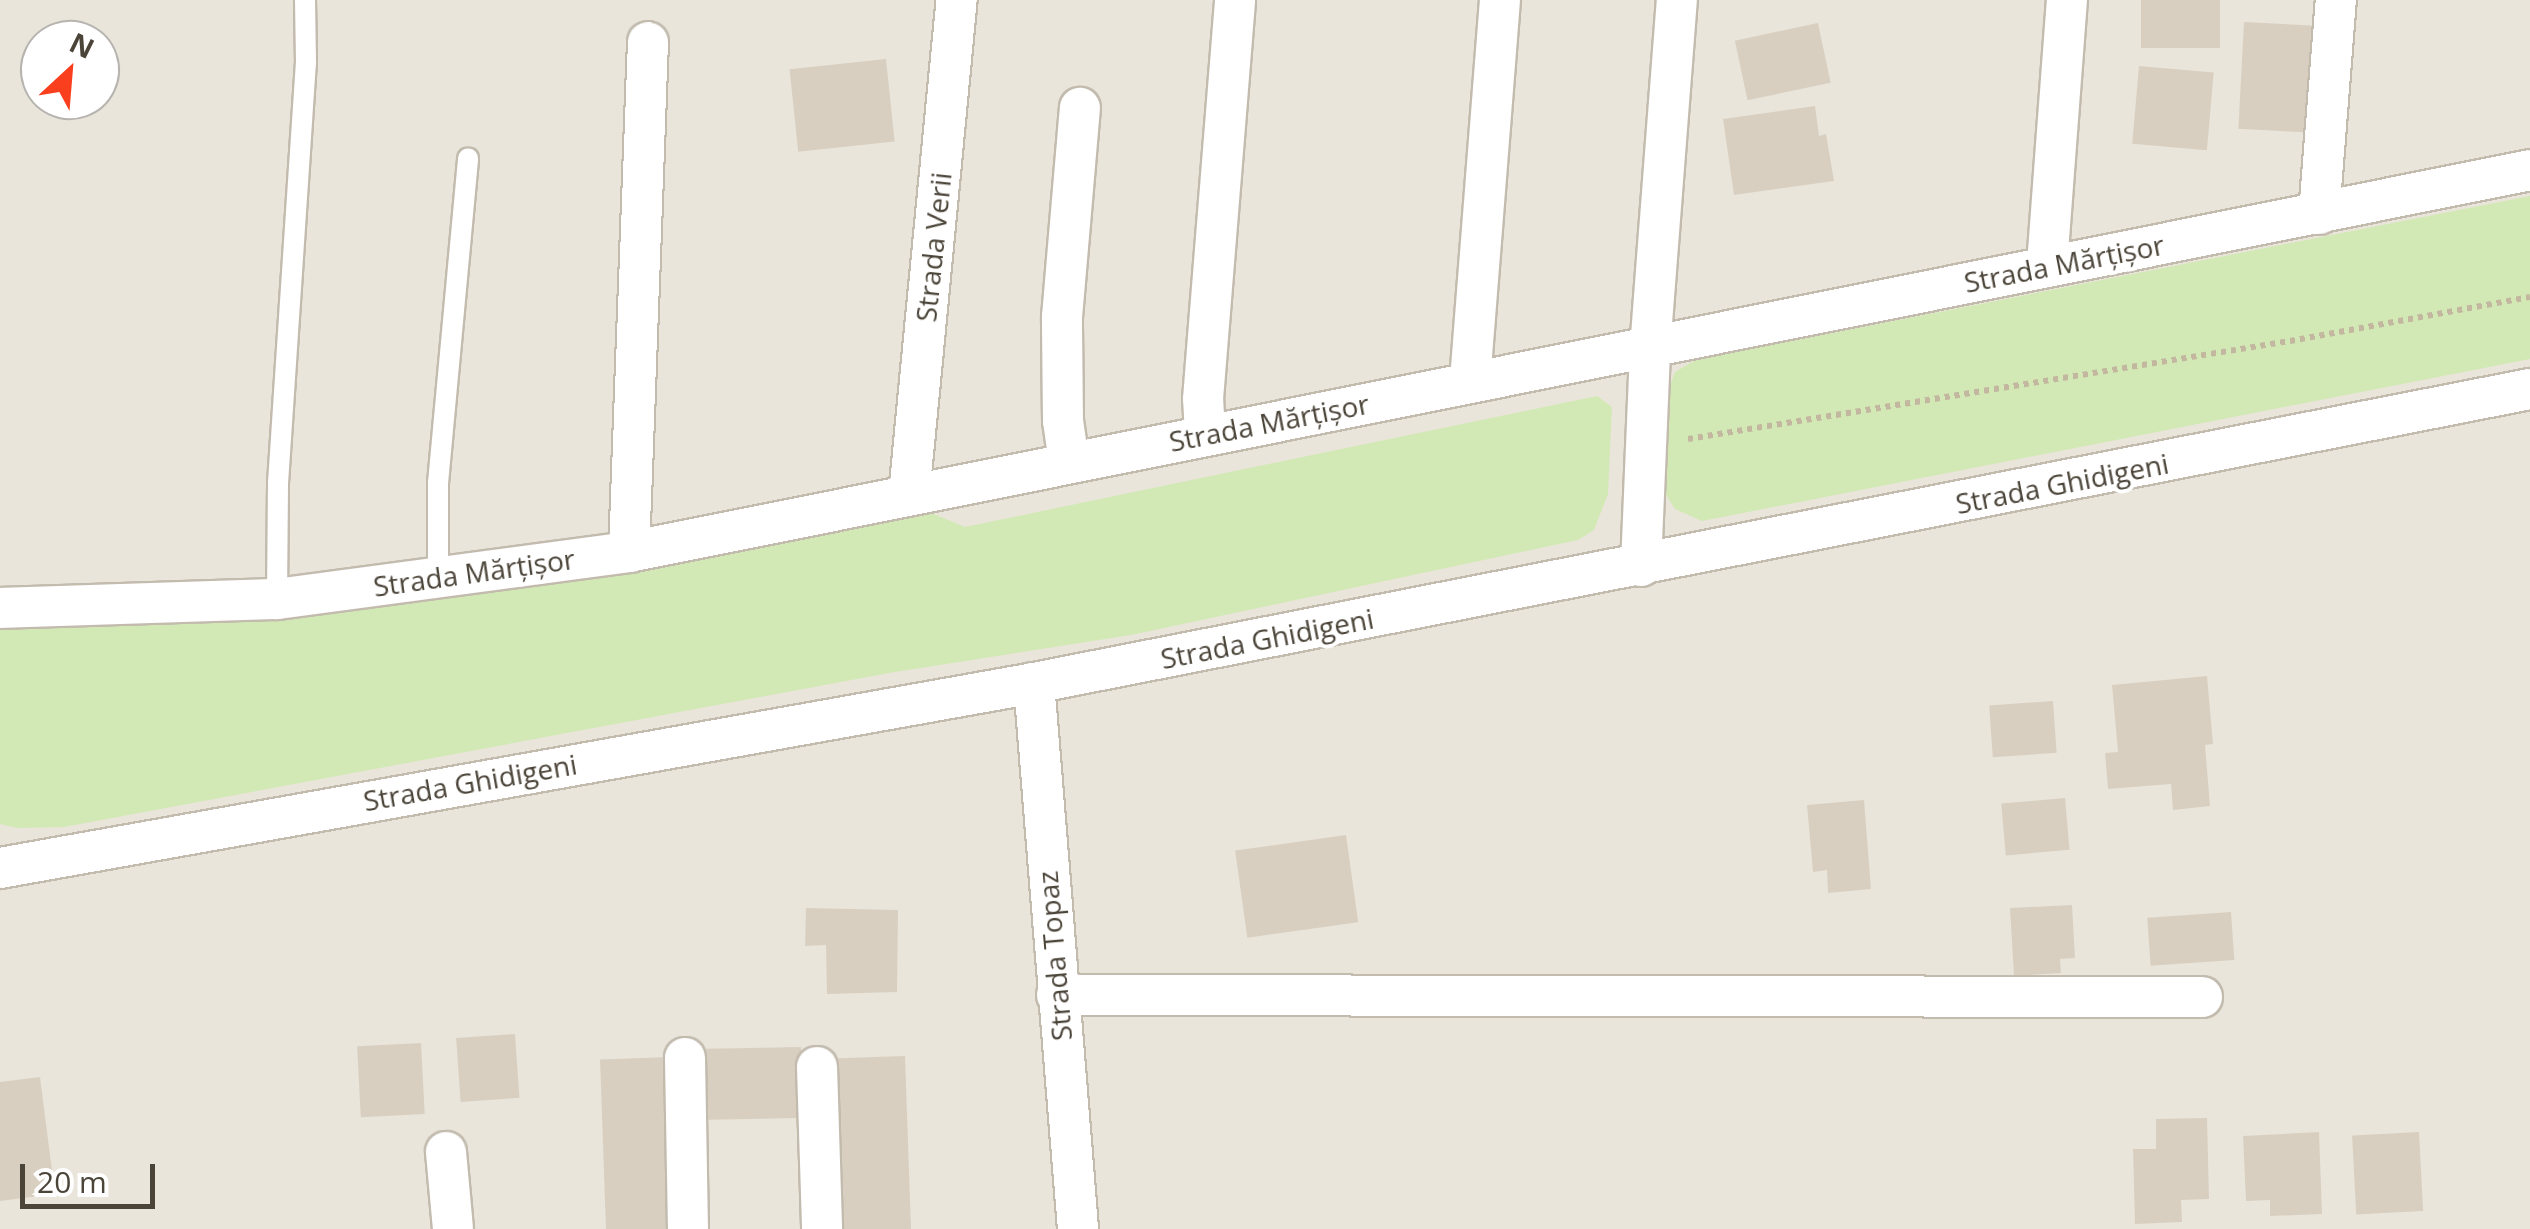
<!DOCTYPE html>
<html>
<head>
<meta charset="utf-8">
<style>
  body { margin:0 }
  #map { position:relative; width:2530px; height:1229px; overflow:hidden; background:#f6f3ec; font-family:"Open Sans",sans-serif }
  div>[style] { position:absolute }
  .residential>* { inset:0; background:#eae5da }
  .green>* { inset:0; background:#d2e9b5 }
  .building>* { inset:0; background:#d8cfc1; transform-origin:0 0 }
  .path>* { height:6px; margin-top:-3px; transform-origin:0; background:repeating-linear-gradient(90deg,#c3b79f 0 5px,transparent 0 10px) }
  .roads { filter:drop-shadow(2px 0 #c2bbae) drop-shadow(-2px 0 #c2bbae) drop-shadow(0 2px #c2bbae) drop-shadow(0 -2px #c2bbae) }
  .lane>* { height:20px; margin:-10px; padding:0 10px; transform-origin:10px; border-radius:10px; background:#fff }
  .street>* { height:40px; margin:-20px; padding:0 20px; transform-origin:20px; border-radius:20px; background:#fff }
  span { translate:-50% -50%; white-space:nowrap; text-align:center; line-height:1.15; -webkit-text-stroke:8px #fff; paint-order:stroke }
  .street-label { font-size:28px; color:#4b4439 }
  .north { position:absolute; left:20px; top:20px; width:100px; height:100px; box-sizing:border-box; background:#fff; border:2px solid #b7b4b0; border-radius:50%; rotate:26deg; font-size:28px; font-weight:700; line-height:40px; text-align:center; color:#4b4439 }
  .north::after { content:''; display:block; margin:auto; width:35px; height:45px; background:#fa3f1f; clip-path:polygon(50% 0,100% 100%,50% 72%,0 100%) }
  .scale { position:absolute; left:20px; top:1164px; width:135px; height:45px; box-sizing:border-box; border:5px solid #4b4439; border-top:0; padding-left:12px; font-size:30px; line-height:35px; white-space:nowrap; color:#4b4439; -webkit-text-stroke:8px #fff; paint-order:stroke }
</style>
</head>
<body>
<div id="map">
  <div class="residential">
    <i style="clip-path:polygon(evenodd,0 0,2530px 0,2530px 1229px,0 1229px,0 0,40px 40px,100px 40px,100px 100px,40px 100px,40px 40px)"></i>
  </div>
  <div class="green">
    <i style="clip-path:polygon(2530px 196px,2530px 359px,1702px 521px,1675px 509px,1664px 492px,1667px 394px,1675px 372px,1695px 360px)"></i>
    <i style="clip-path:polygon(1597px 396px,1612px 407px,1608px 494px,1594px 530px,1578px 540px,1131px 635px,889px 673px,64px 827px,17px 828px,0 824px,0 622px,343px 612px,798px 540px,912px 514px,929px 512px,965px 527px)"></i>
  </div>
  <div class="building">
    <i style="left:2141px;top:0;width:79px;height:48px"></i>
    <i style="left:2244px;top:22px;width:69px;height:107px;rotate:3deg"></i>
    <i style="left:1818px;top:23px;width:61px;height:85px;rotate:78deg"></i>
    <i style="left:886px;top:59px;width:83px;height:97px;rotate:84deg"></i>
    <i style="left:2139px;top:66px;width:75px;height:78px;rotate:5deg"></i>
    <i style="clip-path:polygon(1815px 106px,1819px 136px,1826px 134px,1834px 181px,1734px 195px,1723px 119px)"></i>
    <i style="clip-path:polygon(2207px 676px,2213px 744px,2205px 745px,2210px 806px,2173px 810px,2171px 784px,2108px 789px,2105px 753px,2118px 752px,2112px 685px)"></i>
    <i style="left:2053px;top:701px;width:52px;height:64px;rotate:86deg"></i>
    <i style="left:2065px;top:798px;width:52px;height:64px;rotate:85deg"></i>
    <i style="clip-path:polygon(1864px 800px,1871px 889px,1828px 893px,1827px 870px,1813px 872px,1807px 805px)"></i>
    <i style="left:1346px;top:835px;width:88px;height:112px;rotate:82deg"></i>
    <i style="clip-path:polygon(2072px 905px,2075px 958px,2060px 959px,2061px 973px,2014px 976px,2010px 908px)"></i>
    <i style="clip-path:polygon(806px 908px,898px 910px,897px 992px,827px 994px,826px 945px,805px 946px)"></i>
    <i style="left:2231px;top:912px;width:48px;height:84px;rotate:86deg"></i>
    <i style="left:515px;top:1034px;width:64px;height:59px;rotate:86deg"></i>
    <i style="left:421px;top:1043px;width:71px;height:64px;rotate:87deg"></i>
    <i style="left:801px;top:1047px;width:71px;height:95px;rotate:89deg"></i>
    <i style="left:905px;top:1056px;width:173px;height:67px;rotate:88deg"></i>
    <i style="left:670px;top:1057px;width:172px;height:70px;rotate:88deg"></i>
    <i style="clip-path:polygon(40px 1077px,55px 1194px,0 1201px,0 1082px)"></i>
    <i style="clip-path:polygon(2207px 1118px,2209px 1199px,2181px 1200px,2182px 1222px,2135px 1224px,2133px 1149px,2156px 1149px,2156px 1119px)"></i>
    <i style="clip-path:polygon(2319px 1132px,2322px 1214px,2270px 1216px,2270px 1200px,2246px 1201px,2243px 1136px)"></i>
    <i style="left:2419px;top:1132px;width:79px;height:67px;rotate:87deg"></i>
  </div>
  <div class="path">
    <i style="left:1688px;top:439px;width:610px;rotate:-9.25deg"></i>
    <i style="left:2290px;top:341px;width:244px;rotate:-10.4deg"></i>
  </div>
  <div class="roads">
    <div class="lane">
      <i style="left:438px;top:577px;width:94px;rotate:-90deg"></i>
      <i style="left:438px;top:483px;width:326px;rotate:-84.7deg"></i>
      <i style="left:277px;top:599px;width:116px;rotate:-89.5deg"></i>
      <i style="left:278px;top:483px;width:421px;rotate:-86.2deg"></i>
      <i style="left:306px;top:63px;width:63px;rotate:-90.9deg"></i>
    </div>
    <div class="street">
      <i style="left:2319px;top:214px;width:215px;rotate:-85.5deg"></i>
      <i style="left:2047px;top:265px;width:266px;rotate:-85.7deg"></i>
      <i style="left:1470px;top:381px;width:382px;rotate:-85.5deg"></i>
      <i style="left:1205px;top:435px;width:36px;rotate:-93deg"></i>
      <i style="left:1203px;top:399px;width:400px;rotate:-85.4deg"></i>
      <i style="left:1069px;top:462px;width:41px;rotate:-98.3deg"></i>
      <i style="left:1063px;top:421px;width:104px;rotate:-90.6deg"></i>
      <i style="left:1062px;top:317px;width:210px;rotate:-85.1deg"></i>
      <i style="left:909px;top:495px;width:497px;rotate:-84.5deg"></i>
      <i style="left:629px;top:552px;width:510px;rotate:-87.87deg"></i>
      <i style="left:1641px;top:566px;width:217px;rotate:-87.6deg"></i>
      <i style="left:1650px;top:349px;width:350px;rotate:-85.6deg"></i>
      <i style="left:0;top:608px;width:277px;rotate:-1.9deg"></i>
      <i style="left:277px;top:599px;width:355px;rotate:-7.6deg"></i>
      <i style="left:629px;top:552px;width:1939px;rotate:-11.36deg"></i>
      <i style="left:1034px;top:683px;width:548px;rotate:85.39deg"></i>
      <i style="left:0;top:868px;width:1050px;rotate:-10.14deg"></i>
      <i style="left:1034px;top:683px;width:1525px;rotate:-11.12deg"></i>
      <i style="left:1057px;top:995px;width:1145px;rotate:0.1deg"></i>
      <i style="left:685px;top:1058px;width:171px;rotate:89deg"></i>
      <i style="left:817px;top:1067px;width:162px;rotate:88.2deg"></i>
      <i style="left:446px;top:1152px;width:77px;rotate:84.8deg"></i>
    </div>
  </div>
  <div class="street-label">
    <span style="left:933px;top:247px;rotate:-84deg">Strada Verii</span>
    <span style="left:2064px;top:263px;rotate:-11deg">Strada Mărțișor</span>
    <span style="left:1269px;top:422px;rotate:-11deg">Strada Mărțișor</span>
    <span style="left:2062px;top:483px;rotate:-11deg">Strada Ghidigeni</span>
    <span style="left:474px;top:572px;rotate:-8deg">Strada Mărțișor</span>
    <span style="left:1267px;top:638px;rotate:-11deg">Strada Ghidigeni</span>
    <span style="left:470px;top:782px;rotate:-10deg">Strada Ghidigeni</span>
    <span style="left:1054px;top:956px;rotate:-95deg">Strada Topaz</span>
  </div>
  <div class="north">N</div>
  <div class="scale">20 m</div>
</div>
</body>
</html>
